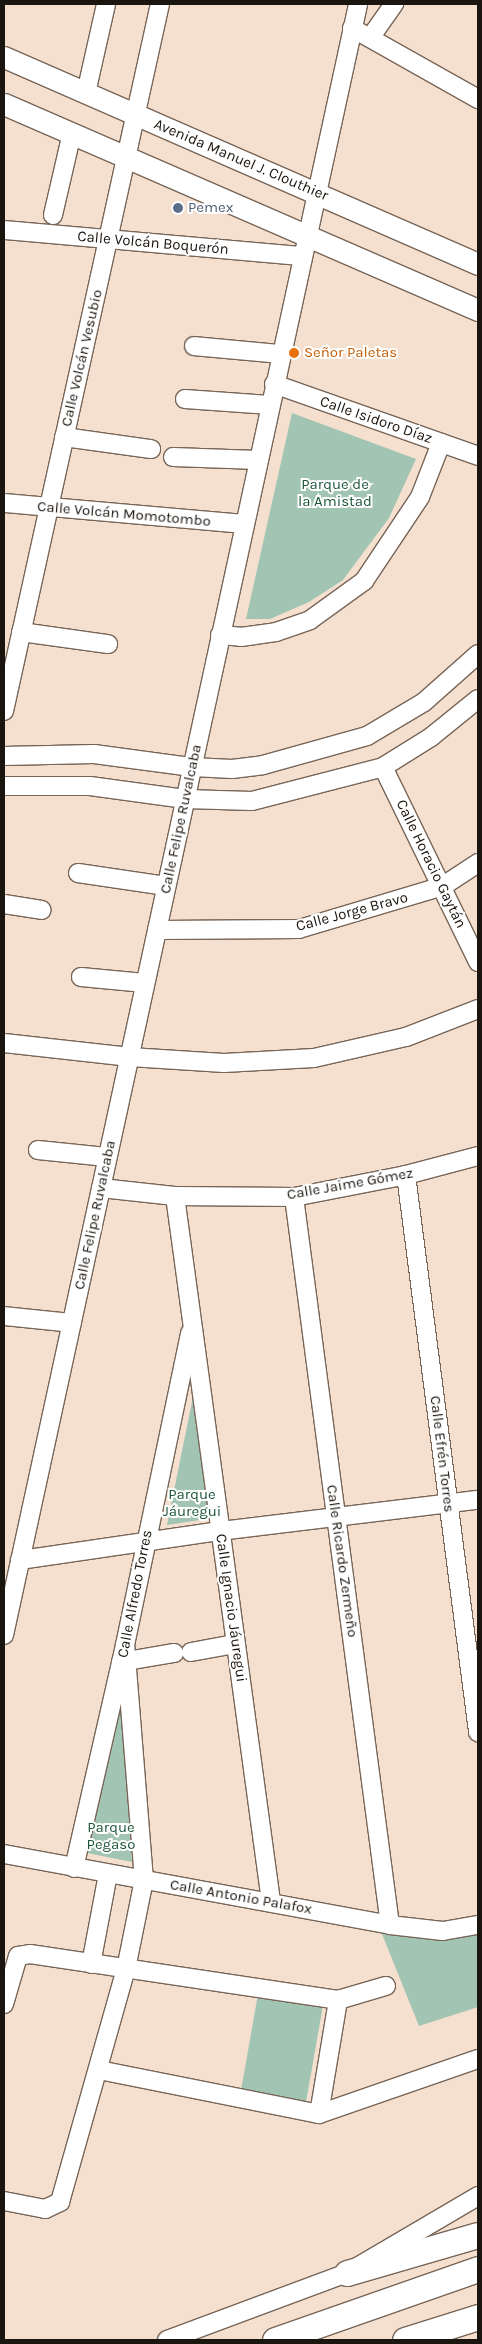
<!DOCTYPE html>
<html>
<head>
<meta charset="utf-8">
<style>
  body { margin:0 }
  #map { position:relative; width:482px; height:2344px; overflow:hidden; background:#f5e0d0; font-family:Karla,sans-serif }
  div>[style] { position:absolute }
  .green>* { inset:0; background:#a2c4b2; transform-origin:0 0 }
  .roads { filter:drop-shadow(1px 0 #776557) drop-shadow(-1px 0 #776557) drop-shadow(0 1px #776557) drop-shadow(0 -1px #776557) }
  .minor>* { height:18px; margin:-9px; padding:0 9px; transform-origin:9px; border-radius:9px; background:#fff }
  .major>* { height:21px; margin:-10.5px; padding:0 10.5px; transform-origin:10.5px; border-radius:10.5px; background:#fff }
  .highway>* { height:25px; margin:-12.5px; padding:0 12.5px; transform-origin:12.5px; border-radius:12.5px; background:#fff }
  .dots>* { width:14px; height:14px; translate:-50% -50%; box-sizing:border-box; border:2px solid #fff; border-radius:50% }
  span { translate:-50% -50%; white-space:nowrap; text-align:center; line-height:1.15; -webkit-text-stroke:4px #fff; paint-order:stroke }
  .street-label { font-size:15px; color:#1b150f }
  .service-label { font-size:15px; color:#4e5e75 }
  .left { translate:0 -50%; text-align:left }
  .food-label { font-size:15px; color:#c56008 }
  .park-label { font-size:15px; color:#1c553c }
  .frame { position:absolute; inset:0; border:5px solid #1b150f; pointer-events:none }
</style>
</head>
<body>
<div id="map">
  <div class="green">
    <i style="clip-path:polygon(292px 413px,416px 459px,389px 518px,343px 580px,309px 602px,270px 619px,246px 619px)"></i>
    <i style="clip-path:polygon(195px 1387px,213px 1518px,167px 1525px)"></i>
    <i style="clip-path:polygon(122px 1702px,132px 1862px,87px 1853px)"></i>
    <i style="clip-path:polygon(478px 1929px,478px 2007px,419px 2026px,382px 1934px,445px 1939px)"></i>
    <i style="left:258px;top:1994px;width:66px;height:98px;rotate:10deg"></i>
  </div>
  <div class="roads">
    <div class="minor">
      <i style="left:352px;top:28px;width:145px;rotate:29.4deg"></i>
      <i style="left:370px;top:38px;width:42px;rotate:-54.8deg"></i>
      <i style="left:86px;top:93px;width:91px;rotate:-77.3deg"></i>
      <i style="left:53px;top:215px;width:84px;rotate:-77deg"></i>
      <i style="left:4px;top:230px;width:300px;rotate:5deg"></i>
      <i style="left:194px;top:346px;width:87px;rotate:5.3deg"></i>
      <i style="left:274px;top:384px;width:216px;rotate:19.4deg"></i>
      <i style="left:185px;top:399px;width:85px;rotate:4deg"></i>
      <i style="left:64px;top:437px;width:88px;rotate:7.9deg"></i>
      <i style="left:173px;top:457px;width:85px;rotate:2deg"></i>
      <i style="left:4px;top:503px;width:241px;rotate:5deg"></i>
      <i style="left:21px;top:632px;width:88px;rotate:7.9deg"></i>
      <i style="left:220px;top:635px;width:21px;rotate:5deg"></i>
      <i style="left:241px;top:637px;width:35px;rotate:-8deg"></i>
      <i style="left:276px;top:632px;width:36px;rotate:-19deg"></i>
      <i style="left:310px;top:620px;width:67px;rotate:-35.8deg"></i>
      <i style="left:364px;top:581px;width:101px;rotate:-56.3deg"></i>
      <i style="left:420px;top:497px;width:58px;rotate:-68.7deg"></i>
      <i style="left:4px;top:711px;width:724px;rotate:-77.56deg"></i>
      <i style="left:4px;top:756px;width:90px;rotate:-1.3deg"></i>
      <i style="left:94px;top:754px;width:99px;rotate:7.6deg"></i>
      <i style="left:192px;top:767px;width:40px;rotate:2.9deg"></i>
      <i style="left:232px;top:769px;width:31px;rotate:-7deg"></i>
      <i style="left:263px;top:765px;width:108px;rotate:-15.6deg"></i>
      <i style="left:367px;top:736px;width:66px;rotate:-30.8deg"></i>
      <i style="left:424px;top:702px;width:72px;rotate:-41.6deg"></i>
      <i style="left:383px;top:767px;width:217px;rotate:64deg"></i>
      <i style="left:4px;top:786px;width:86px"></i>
      <i style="left:90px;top:786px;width:96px;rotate:7.8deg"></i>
      <i style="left:185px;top:799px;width:67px;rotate:1.7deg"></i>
      <i style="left:252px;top:801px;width:135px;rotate:-14.5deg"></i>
      <i style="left:383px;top:767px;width:57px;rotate:-32deg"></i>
      <i style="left:431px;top:737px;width:60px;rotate:-39deg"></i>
      <i style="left:78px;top:873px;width:89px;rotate:8.4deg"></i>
      <i style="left:4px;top:904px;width:38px;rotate:9deg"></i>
      <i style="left:157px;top:930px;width:142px;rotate:-0.4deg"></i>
      <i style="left:299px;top:929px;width:150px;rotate:-16.6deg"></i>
      <i style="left:443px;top:886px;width:42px;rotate:-33.3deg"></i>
      <i style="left:81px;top:977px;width:64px;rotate:5.4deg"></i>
      <i style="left:4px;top:1043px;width:127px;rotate:6.3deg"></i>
      <i style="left:130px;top:1057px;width:94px;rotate:3.7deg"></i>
      <i style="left:224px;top:1063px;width:90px;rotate:-3.2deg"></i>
      <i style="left:314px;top:1058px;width:94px;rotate:-12.9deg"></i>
      <i style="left:406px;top:1037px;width:77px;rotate:-21.3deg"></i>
      <i style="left:38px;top:1150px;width:69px;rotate:5.8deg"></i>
      <i style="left:406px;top:1175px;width:562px;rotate:82.63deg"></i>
      <i style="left:101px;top:1188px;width:74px;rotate:6.2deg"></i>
      <i style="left:175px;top:1196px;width:119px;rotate:0.5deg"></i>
      <i style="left:294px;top:1197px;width:114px;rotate:-11.1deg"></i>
      <i style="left:406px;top:1175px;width:74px;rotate:-14.8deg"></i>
      <i style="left:175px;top:1196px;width:712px;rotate:82.25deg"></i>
      <i style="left:294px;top:1197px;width:734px;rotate:82.49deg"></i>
      <i style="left:4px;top:1316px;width:68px;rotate:5.9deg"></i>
      <i style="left:20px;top:1560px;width:202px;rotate:-8.3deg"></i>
      <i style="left:220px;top:1531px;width:260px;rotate:-6.9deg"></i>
      <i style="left:4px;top:1635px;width:1669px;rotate:-77.75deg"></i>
      <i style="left:191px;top:1652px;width:45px;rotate:-10.3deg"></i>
      <i style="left:121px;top:1662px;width:54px;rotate:-9.6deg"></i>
      <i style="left:4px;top:1854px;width:392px;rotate:10.4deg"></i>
      <i style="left:390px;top:1925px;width:53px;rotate:6.5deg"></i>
      <i style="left:443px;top:1931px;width:36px;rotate:-10deg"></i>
      <i style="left:74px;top:1868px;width:229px;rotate:-77.1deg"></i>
      <i style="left:125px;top:1645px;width:319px;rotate:-78.2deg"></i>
      <i style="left:91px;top:1964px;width:92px;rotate:-79.3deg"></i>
      <i style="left:4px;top:2004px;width:50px;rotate:-73.7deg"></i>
      <i style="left:18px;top:1956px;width:12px;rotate:-9deg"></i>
      <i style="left:30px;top:1954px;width:311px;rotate:8.5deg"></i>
      <i style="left:338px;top:2000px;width:50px;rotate:-16.3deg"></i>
      <i style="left:99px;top:2070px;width:224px;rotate:11.3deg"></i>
      <i style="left:319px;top:2114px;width:168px;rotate:-19.1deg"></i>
      <i style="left:319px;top:2114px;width:116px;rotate:-80.5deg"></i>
      <i style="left:4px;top:2201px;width:42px;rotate:11deg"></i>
      <i style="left:45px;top:2209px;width:17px;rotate:-25deg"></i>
      <i style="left:60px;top:2202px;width:242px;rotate:-74.2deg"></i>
      <i style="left:126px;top:1969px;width:91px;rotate:-78.6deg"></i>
      <i style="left:144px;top:1880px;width:236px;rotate:-94.6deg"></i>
      <i style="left:167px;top:2340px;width:192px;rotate:-20.4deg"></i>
      <i style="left:347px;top:2273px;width:152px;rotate:-30.4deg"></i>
    </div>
    <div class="major">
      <i style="left:4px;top:57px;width:517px;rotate:23.59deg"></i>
      <i style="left:4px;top:104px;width:517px;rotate:23.49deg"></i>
    </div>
    <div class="highway">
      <i style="left:347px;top:2273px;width:136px;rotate:-16.2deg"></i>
      <i style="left:275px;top:2340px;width:215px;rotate:-19.3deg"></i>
      <i style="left:405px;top:2340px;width:77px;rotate:-17.5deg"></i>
    </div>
  </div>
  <div class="dots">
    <i style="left:178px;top:208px;background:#5c6f8a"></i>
    <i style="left:294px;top:353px;background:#e8710a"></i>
  </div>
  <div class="street-label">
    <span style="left:241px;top:160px;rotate:23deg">Avenida Manuel J. Clouthier</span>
    <span style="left:153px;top:243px;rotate:5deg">Calle Volcán Boquerón</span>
    <span style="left:82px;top:358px;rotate:-77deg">Calle Volcán Vesubio</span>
    <span style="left:376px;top:420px;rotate:19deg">Calle Isidoro Díaz</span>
    <span style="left:124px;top:514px;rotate:5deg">Calle Volcán Momotombo</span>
    <span style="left:181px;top:819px;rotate:-78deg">Calle Felipe Ruvalcaba</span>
    <span style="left:431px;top:864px;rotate:64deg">Calle Horacio Gaytán</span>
    <span style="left:352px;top:912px;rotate:-15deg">Calle Jorge Bravo</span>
    <span style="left:350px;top:1184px;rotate:-10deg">Calle Jaime Gómez</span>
    <span style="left:95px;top:1215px;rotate:-78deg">Calle Felipe Ruvalcaba</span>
    <span style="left:442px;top:1454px;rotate:83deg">Calle Efrén Torres</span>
    <span style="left:342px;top:1561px;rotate:82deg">Calle Ricardo Zermeño</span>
    <span style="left:135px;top:1594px;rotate:-79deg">Calle Alfredo Torres</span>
    <span style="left:231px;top:1608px;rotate:82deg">Calle Ignacio Jáuregui</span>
    <span style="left:241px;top:1897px;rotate:10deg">Calle Antonio Palafox</span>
  </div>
  <div class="service-label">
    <span class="left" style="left:188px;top:208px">Pemex</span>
  </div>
  <div class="food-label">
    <span class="left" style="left:304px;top:353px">Señor Paletas</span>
  </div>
  <div class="park-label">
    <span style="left:335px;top:493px">Parque de<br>la Amistad</span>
    <span style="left:192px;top:1503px">Parque<br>Jáuregui</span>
    <span style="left:111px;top:1836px">Parque<br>Pegaso</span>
  </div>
  <div class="frame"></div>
</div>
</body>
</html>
